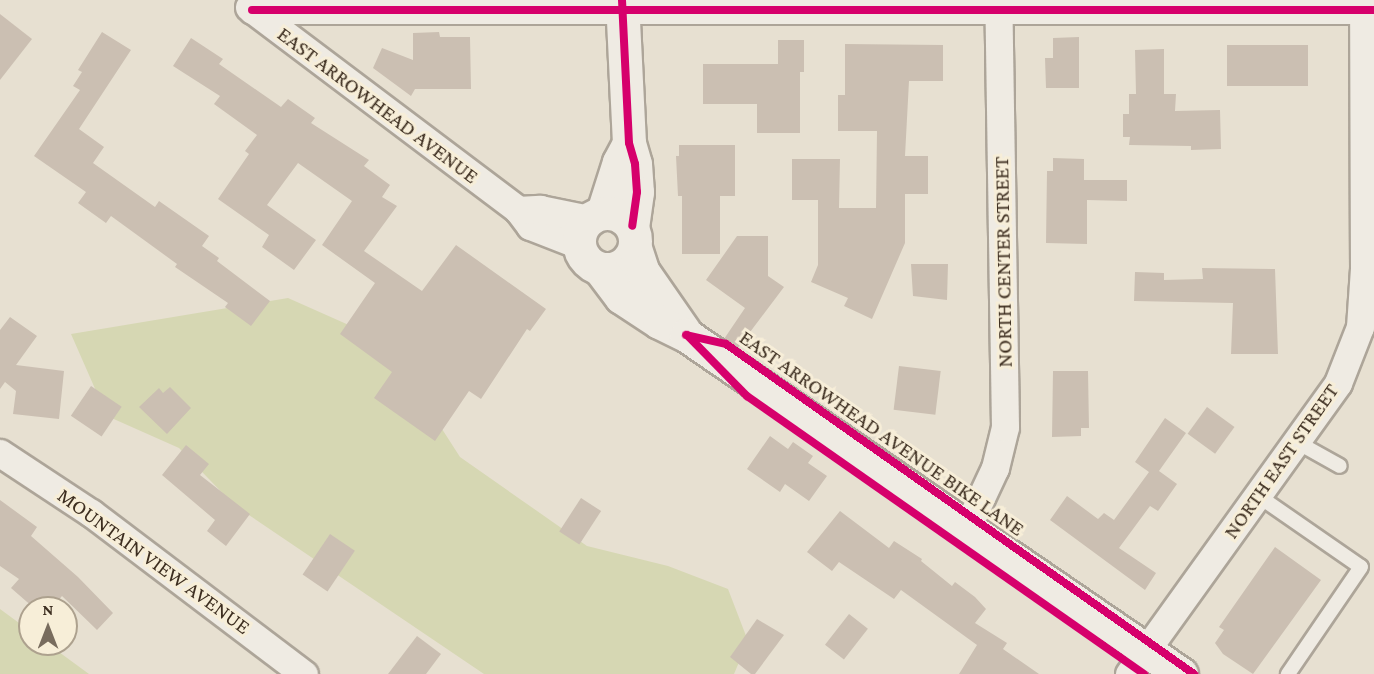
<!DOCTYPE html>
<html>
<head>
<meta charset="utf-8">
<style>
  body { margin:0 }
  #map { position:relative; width:1374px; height:674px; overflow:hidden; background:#e7e0d1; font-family:"Crimson Pro",serif }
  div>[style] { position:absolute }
  .green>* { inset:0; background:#d6d7b3 }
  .building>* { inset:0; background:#cbbfb2; transform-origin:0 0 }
  .roads { filter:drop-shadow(2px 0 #ada599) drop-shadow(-2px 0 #ada599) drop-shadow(0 2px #ada599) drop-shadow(0 -2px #ada599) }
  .service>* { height:14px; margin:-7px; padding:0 7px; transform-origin:7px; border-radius:7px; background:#efebe3 }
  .minor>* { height:27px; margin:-13.5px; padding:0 13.5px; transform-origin:13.5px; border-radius:13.5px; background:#efebe3 }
  .tertiary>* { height:33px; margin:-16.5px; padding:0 16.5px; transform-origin:16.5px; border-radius:16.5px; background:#efebe3 }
  .tertiary>.ring { margin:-16.5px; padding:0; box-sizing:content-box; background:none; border:33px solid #efebe3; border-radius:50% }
  .cycleway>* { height:8px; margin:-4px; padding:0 4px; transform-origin:4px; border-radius:4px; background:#d6006c }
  span { translate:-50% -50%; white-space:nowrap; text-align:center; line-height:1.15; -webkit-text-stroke:6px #f7eed8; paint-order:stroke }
  .street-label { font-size:21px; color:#3d2e20 }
  .north { position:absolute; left:18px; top:596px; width:60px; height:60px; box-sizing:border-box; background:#f7eed8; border:2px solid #ada18e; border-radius:50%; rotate:0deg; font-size:16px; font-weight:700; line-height:24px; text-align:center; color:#3d2e20 }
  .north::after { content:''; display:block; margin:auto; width:21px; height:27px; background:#786c5e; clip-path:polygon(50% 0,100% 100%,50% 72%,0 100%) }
</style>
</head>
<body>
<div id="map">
  <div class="green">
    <i style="clip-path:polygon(288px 298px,360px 330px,415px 387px,460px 457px,587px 546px,668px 566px,728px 589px,748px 641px,734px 674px,484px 674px,234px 505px,179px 448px,107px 416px,71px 334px)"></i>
    <i style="clip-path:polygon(0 609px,30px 631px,30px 644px,48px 644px,89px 674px,0 674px)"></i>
  </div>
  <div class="building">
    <i style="clip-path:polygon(0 14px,32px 39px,0 80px)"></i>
    <i style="clip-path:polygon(102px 32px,131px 50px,79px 129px,104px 147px,93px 163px,155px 207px,159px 201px,209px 236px,202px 246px,219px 258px,217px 261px,270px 301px,251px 326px,225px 307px,228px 303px,175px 267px,177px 264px,111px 216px,106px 223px,78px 203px,86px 192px,34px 156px,80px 90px,73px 86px,82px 72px,78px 70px)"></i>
    <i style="clip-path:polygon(439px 32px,440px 37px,470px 37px,471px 89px,415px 89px,411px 96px,373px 68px,382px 48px,413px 60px,413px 33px)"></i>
    <i style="clip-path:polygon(1079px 37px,1079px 88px,1046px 88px,1045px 58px,1053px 58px,1053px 38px)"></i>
    <i style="clip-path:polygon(191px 38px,223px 59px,219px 64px,281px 107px,288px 99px,315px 118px,311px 123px,369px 160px,364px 166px,390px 185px,382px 197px,397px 206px,364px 251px,422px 291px,456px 245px,546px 309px,530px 331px,527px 329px,481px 399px,469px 391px,435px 441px,374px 398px,392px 372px,340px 334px,375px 283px,322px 245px,352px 201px,298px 163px,267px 205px,316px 240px,294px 270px,262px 247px,269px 235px,218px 199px,249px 154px,245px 151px,257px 135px,214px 104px,220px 96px,173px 66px)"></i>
    <i style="clip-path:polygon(778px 40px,804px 40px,804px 72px,800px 72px,800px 133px,757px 133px,757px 104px,703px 104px,703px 64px,778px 64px)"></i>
    <i style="clip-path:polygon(845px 44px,943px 45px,943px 81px,909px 81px,905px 156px,928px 156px,928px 194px,905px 194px,905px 243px,872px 319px,844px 306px,848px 298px,811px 282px,818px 265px,818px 200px,792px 200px,792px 159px,840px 159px,839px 208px,876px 208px,877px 131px,838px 131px,838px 95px,845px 95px)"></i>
    <i style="left:1227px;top:45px;width:81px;height:41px"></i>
    <i style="clip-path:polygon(1164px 49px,1164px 94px,1176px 94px,1175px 111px,1220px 110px,1221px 149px,1191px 150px,1191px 146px,1129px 145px,1130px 137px,1123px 137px,1123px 114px,1129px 114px,1129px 94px,1136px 94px,1135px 50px)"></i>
    <i style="clip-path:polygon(679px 145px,735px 145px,735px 196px,720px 196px,720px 254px,682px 254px,682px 196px,678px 196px,676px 156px,679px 156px)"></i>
    <i style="clip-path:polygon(1053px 158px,1084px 159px,1084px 180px,1127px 180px,1127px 201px,1087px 200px,1087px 244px,1046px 243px,1047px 171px,1053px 171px)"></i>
    <i style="clip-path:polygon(737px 236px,768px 236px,768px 276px,784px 287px,738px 348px,724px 339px,745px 308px,706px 280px)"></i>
    <i style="clip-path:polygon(911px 264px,948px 264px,947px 300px,913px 296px)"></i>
    <i style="clip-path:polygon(1202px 268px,1275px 269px,1278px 354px,1231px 354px,1233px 303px,1134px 301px,1135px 272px,1164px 273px,1164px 280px,1203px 279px)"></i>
    <i style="clip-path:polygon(10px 317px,37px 336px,16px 365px,64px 371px,59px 419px,13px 414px,16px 391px,5px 382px,0 389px,0 330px)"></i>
    <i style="left:899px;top:366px;width:42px;height:44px;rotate:7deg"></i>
    <i style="clip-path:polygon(1053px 371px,1088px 371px,1089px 428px,1081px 428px,1081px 436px,1052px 437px)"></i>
    <i style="left:91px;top:386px;width:37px;height:36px;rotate:34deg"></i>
    <i style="clip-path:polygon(170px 387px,191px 408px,167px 434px,139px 407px,159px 388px,163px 393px)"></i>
    <i style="left:1207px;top:407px;width:34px;height:33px;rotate:36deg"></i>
    <i style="clip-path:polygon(1165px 418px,1186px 433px,1159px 471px,1177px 484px,1158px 511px,1150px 506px,1119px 548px,1156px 573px,1145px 590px,1050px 520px,1067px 496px,1098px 519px,1104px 513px,1114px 520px,1149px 472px,1135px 462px)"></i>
    <i style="clip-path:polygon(770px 436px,788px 449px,793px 442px,813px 456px,808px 463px,827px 476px,809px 501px,785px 484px,780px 492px,747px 469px)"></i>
    <i style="clip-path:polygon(186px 445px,209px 464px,200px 475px,250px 514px,226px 546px,207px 531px,215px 520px,162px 475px)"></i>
    <i style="left:581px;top:498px;width:24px;height:40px;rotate:33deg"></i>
    <i style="clip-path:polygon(0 500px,37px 527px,31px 536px,78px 577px,113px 613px,97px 630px,62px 596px,52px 608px,34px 608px,11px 588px,19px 579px,0 566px)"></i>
    <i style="clip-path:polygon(840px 511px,889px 548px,894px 541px,922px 559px,921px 561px,952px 586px,955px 582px,975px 597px,986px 609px,975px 623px,1007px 643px,1003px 649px,1039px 674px,959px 674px,977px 645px,901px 590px,894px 599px,839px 562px,832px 571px,807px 552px)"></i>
    <i style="left:330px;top:534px;width:30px;height:49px;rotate:34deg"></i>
    <i style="clip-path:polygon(1275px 547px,1321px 580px,1253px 674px,1223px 654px,1215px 643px,1224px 630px,1219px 627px)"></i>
    <i style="left:849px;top:614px;width:24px;height:39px;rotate:38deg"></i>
    <i style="clip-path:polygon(757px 619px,784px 635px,755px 674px,751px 674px,730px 657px)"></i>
    <i style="clip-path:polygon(417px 636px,441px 654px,426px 674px,388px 674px)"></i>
  </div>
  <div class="roads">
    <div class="service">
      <i style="left:1295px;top:441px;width:51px;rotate:29.1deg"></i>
      <i style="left:1257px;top:495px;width:126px;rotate:34.7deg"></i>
      <i style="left:1361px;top:567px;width:130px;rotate:124.3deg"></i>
    </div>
    <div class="minor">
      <i style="left:249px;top:7px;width:337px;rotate:37deg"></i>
      <i style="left:518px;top:210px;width:20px;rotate:53deg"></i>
      <i style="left:530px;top:226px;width:53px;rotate:21.2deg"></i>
      <i style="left:252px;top:10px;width:1122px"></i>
      <i style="left:518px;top:210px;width:22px;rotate:-3deg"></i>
      <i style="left:540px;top:209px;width:50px;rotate:11.5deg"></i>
      <i style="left:0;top:453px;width:109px;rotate:33.4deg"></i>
      <i style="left:91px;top:513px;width:267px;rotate:37.1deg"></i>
      <i style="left:972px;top:517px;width:54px;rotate:-64.9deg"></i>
      <i style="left:995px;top:468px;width:42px;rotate:-76.3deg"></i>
      <i style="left:1005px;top:427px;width:427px;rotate:-90.9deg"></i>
      <i style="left:1129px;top:674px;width:358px;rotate:-54.3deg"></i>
      <i style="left:1338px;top:383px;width:60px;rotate:-68.6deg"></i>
      <i style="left:1360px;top:327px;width:58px;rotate:-86.1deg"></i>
      <i style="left:1364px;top:269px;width:269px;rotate:-90.2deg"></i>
    </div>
    <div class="tertiary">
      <i style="left:622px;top:0;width:143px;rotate:87.2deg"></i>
      <i style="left:629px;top:143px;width:22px;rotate:74deg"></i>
      <i style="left:635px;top:164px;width:28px;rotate:86deg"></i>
      <i style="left:637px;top:192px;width:34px;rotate:98deg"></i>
      <i style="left:603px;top:212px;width:52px;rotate:-72.3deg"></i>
      <i style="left:619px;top:162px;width:21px;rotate:-62deg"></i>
      <i class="ring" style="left:579px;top:213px;width:23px;height:23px"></i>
      <i style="left:635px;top:248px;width:25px;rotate:72deg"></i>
      <i style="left:643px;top:272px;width:72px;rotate:55.2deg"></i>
      <i style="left:600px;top:269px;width:35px;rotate:53deg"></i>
      <i style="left:621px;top:297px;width:45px;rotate:33.3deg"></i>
      <i style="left:659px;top:322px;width:30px;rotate:26deg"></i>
      <i style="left:686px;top:335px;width:600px;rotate:34.41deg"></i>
    </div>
  </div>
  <div class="cycleway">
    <i style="left:622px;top:0;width:143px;rotate:87.2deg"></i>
    <i style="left:629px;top:143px;width:22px;rotate:74deg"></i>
    <i style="left:635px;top:164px;width:28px;rotate:86deg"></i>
    <i style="left:637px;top:192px;width:34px;rotate:98deg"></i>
    <i style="left:252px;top:10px;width:1122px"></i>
    <i style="left:686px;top:335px;width:41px;rotate:12.7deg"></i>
    <i style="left:726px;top:344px;width:573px;rotate:35.19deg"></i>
    <i style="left:687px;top:335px;width:86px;rotate:45.5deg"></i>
    <i style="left:747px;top:396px;width:485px;rotate:35deg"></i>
  </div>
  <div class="street-label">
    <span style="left:378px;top:105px;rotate:37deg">EAST ARROWHEAD AVENUE</span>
    <span style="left:1003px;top:262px;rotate:-91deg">NORTH CENTER STREET</span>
    <span style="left:882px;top:433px;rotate:35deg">EAST ARROWHEAD AVENUE BIKE LANE</span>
    <span style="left:1281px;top:461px;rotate:-55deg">NORTH EAST STREET</span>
    <span style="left:154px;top:561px;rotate:36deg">MOUNTAIN VIEW AVENUE</span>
  </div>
  <div class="north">N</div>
</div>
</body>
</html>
